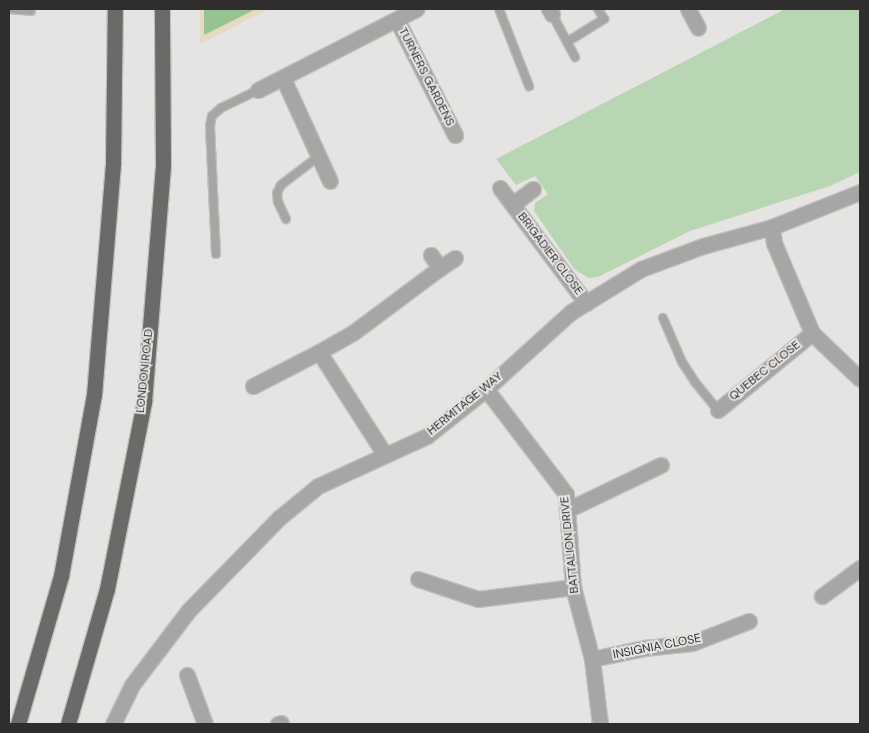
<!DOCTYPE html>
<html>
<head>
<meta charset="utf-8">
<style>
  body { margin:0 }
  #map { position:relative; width:869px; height:733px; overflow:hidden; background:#e6e4e2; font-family:"DM Sans",sans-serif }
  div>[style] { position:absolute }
  .commercial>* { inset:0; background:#e6d9c5 }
  .green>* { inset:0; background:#b9d6b4 }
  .forest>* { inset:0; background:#96c38f }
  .roads { filter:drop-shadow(1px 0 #c1c0be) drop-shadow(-1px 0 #c1c0be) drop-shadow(0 1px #c1c0be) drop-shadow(0 -1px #c1c0be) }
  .service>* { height:8px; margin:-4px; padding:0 4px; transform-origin:4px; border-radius:4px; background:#a7a6a5 }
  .minor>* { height:15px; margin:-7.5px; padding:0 7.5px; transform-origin:7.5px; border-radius:7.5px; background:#a7a6a5 }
  .trunk>* { height:15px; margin:-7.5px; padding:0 7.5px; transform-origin:7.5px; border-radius:7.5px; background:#6b6a68 }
  span { translate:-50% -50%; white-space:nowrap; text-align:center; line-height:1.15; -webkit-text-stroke:4px #e6e4e2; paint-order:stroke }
  .street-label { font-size:12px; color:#2f2e2d }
  .frame { position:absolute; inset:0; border:10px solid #2f2e2d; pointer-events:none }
</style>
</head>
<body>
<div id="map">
  <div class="commercial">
    <i style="clip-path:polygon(200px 9px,269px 9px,200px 44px)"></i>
  </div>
  <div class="green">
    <i style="clip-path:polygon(785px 9px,860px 9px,860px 172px,830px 186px,690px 231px,598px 277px,589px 278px,575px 270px,534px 211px,535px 203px,548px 194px,535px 176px,516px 185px,496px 159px)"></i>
  </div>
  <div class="forest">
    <i style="clip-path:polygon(204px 9px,256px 9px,204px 35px)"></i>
  </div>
  <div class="roads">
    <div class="service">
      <i style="left:10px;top:9px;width:21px;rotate:5deg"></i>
      <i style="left:499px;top:9px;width:83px;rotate:68.7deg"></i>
      <i style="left:552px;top:14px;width:49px;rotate:61.9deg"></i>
      <i style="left:567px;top:42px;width:44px;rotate:-31.9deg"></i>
      <i style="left:604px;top:19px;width:12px;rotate:-121deg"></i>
      <i style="left:286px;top:219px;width:19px;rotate:-115deg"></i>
      <i style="left:278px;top:202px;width:9px;rotate:-96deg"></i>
      <i style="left:277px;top:193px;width:9px;rotate:-63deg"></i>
      <i style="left:281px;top:185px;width:48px;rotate:-37.3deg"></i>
      <i style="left:216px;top:254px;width:128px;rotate:-92.7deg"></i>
      <i style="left:210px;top:126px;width:10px;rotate:-79deg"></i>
      <i style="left:212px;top:116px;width:12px;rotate:-42deg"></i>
      <i style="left:221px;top:108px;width:41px;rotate:-25.9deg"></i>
      <i style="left:663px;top:318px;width:48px;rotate:66.6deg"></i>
      <i style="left:682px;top:362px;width:24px;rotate:57deg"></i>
      <i style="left:695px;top:382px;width:36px;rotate:51deg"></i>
    </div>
    <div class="minor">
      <i style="left:549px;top:9px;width:6px;rotate:59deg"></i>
      <i style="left:688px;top:9px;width:21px;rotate:62deg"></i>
      <i style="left:397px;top:20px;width:129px;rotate:63.2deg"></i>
      <i style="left:283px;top:78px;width:113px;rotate:65.5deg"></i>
      <i style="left:258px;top:90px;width:178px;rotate:-27.1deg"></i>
      <i style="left:500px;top:188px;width:144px;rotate:53.2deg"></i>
      <i style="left:513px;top:204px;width:25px;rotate:-37deg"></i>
      <i style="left:772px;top:227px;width:16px;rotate:83deg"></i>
      <i style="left:774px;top:243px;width:98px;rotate:67.1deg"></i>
      <i style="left:812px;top:333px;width:66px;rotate:43.8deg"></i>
      <i style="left:440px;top:268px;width:18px;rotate:-34deg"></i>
      <i style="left:319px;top:352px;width:40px;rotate:-29.7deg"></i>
      <i style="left:354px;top:332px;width:107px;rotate:-36.7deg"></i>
      <i style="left:440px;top:268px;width:16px;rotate:-125deg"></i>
      <i style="left:253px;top:386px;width:74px;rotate:-27.3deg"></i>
      <i style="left:319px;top:352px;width:122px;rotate:57.3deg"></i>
      <i style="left:486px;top:389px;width:132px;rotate:52.7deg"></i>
      <i style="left:566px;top:494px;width:93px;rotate:85.7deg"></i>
      <i style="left:573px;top:587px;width:74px;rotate:75.2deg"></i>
      <i style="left:592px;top:659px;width:65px;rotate:83deg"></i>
      <i style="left:718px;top:410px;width:122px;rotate:-39.3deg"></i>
      <i style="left:567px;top:510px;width:104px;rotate:-25.6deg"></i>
      <i style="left:418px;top:579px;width:63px;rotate:18.4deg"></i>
      <i style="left:478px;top:599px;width:96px;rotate:-7.2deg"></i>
      <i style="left:822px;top:596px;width:47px;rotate:-36.4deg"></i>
      <i style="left:592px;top:659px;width:53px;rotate:-11.9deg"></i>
      <i style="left:644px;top:648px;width:48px;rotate:-5.9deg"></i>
      <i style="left:692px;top:643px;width:61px;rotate:-21.1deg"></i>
      <i style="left:187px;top:675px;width:52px;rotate:69.8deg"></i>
      <i style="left:113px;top:724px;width:43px;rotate:-64deg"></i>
      <i style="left:132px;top:685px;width:94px;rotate:-52.8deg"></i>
      <i style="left:189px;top:610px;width:129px;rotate:-45.6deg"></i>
      <i style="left:279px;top:518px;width:50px;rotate:-39.4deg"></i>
      <i style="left:318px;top:486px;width:120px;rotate:-24.6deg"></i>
      <i style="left:427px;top:436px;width:75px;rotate:-38.5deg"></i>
      <i style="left:486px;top:389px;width:115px;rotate:-42.2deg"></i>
      <i style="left:571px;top:312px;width:82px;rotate:-31.6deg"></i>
      <i style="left:641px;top:269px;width:66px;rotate:-20.4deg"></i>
      <i style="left:703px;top:246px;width:72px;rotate:-15.4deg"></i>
      <i style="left:772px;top:227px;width:95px;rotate:-21.7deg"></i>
      <i style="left:278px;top:724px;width:3px;rotate:-18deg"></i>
    </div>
    <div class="trunk">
      <i style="left:18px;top:724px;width:154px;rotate:-73.8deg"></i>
      <i style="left:61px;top:576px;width:184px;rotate:-79.7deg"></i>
      <i style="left:94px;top:395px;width:234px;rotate:-85.3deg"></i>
      <i style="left:113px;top:162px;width:153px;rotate:-89.3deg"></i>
      <i style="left:68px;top:724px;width:141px;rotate:-73.9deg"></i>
      <i style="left:107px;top:589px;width:191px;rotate:-78.8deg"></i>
      <i style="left:144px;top:402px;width:237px;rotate:-85.4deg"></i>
      <i style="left:163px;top:166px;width:157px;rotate:-90.4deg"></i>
    </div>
  </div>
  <div class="street-label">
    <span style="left:426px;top:77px;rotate:63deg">TURNERS GARDENS</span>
    <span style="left:550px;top:254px;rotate:53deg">BRIGADIER CLOSE</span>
    <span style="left:145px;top:371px;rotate:-84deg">LONDON ROAD</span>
    <span style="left:765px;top:371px;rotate:-39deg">QUEBEC CLOSE</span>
    <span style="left:465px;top:404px;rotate:-39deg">HERMITAGE WAY</span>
    <span style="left:570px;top:545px;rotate:-96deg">BATTALION DRIVE</span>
    <span style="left:657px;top:647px;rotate:-11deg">INSIGNIA CLOSE</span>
  </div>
  <div class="frame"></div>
</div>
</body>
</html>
